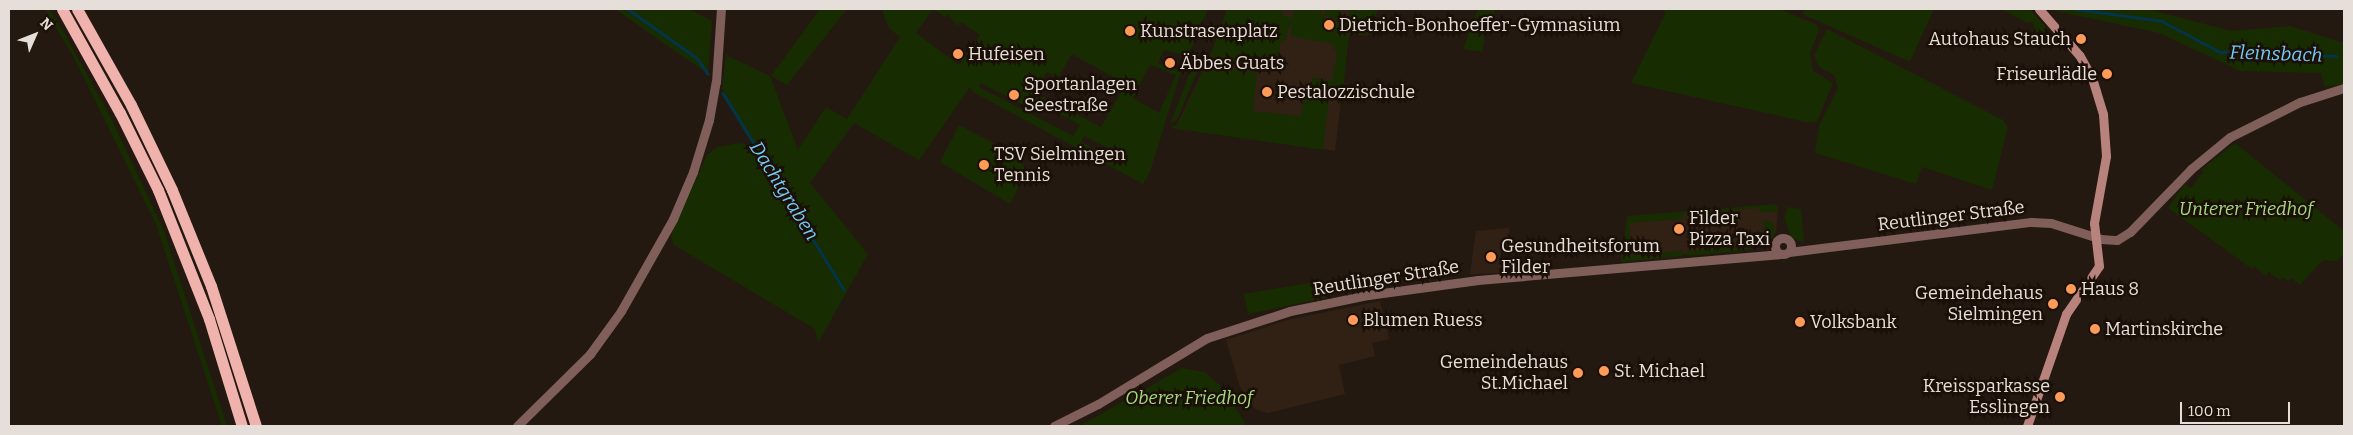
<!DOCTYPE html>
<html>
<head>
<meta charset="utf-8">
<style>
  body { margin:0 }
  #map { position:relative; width:2353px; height:435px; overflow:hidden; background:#241911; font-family:Bitter,serif }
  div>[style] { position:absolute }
  .built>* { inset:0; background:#312115 }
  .green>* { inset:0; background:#172c01 }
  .stream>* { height:2.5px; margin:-1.25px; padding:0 1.25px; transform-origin:1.25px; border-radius:1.25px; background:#033448 }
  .tertiary>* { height:9px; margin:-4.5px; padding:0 4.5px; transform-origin:4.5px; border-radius:4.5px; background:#805e5a }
  .tertiary>.ring { margin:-4.5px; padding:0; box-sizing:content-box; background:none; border:9px solid #805e5a; border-radius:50% }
  .secondary>* { height:9px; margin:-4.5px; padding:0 4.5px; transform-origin:4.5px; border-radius:4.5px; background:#b9837d }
  .trunk>* { height:11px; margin:-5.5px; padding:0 5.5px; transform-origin:5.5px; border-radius:5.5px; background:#f0b2ac }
  .dots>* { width:14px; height:14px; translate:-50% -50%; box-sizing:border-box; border:2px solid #1b1008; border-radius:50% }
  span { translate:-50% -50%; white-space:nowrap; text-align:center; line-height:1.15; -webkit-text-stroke:5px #1b1008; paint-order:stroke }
  .poi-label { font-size:18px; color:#e6ded8 }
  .left { translate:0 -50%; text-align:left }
  .right { translate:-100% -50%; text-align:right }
  .park-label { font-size:18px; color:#a6da7f; font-style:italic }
  .street-label { font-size:18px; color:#e6ded8 }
  .water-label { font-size:19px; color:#75cbf8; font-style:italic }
  .frame { position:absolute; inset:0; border:10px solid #e6ded8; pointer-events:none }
  .north { position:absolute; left:10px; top:10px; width:50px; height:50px; -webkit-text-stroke:4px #1b1008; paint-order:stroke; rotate:46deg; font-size:14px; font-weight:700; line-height:20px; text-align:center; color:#e6ded8 }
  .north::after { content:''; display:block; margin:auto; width:18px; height:22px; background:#e6ded8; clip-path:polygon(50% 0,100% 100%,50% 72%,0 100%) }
  .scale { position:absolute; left:2180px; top:402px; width:110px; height:22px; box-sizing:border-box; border:2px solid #e6ded8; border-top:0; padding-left:6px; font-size:15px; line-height:18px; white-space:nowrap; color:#e6ded8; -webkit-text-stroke:4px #1b1008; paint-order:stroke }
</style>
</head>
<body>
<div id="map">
  <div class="built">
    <i style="clip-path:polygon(1228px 9px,1378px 9px,1368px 36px,1349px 34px,1335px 151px,1252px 137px,1175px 129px,1224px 26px)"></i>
    <i style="clip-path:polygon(1772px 206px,1778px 207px,1776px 232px,1765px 245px,1623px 261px,1629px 217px)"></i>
    <i style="clip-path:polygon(1509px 228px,1510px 247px,1501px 248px,1501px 273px,1470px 274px,1476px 231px)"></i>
    <i style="clip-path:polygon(1380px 301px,1389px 339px,1372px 343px,1375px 356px,1339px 365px,1345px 394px,1268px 413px,1255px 409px,1240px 387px,1226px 340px,1287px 320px)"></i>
  </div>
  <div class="green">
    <i style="clip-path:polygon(45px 9px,49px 9px,63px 31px,111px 118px,164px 231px,227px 426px,222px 426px,156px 224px,72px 54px)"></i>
    <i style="clip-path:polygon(615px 9px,689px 9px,712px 21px,708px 74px)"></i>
    <i style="clip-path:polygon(820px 9px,847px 9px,787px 85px,771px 76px)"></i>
    <i style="clip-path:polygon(evenodd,882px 9px,1208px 9px,1179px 78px,1150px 172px,1143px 184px,973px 92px,970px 87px,919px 160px,854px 123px,810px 183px,868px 254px,818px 343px,815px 329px,674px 245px,671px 235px,707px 155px,717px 147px,739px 143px,751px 146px,841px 285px,722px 89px,726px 55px,770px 76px,798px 150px,826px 107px,847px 119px,900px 37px,888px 27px,882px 9px,933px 9px,945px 17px,948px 14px,957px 26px,961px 22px,980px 35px,959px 65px,916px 33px,933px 9px,882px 9px,1164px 50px,1185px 55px,1178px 71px,1158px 63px,1164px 50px,882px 9px,1072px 54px,1126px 84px,1101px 127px,1035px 93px,1047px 72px,1058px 78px,1072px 54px,882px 9px,1150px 65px,1176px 75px,1159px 113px,1133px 98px,1150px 65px,882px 9px,981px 83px,1029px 108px,1034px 100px,1080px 125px,1073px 136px,979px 87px,981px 83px,882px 9px,1084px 136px,1121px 155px,1119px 161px,1081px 142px,1084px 136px)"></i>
    <i style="clip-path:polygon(1227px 9px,1282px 9px,1282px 15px,1292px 18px,1294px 9px,1315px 11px,1322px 9px,1320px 14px,1324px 16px,1326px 9px,1341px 9px,1340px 20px,1325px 16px,1323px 21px,1346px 24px,1350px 9px,1360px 12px,1360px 9px,1378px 9px,1368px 35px,1349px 33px,1343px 93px,1330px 90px,1323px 150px,1171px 128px,1179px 123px,1206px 65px,1257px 73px,1253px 111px,1301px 116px,1305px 90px,1310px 90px,1312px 78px,1332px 81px,1337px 54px,1332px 44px,1291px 36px,1292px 24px,1289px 26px,1286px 41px,1281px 41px,1277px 67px,1210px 56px)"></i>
    <i style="clip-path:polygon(1478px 9px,1496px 9px,1486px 31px,1482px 52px,1463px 49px)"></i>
    <i style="clip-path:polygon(1660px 9px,1780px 9px,1817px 25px,1819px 30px,1810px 53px,1813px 71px,1833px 83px,1817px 121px,1811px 123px,1631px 83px,1666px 12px)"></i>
    <i style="clip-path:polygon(1805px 9px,1934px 9px,1910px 62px,1802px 14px)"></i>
    <i style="clip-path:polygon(2002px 9px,2030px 9px,2045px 26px,2044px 39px,2037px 39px,2033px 22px,2027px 23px)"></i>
    <i style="clip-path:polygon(2047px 9px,2147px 9px,2232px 31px,2290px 26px,2344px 43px,2344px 84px,2325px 87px,2321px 73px,2240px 71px,2159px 33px)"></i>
    <i style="clip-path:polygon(1827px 29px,2003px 120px,2008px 127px,1992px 190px,1922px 167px,1916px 184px,1815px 153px,1819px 126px,1838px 88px,1834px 75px,1819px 67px,1814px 55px)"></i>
    <i style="clip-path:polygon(1202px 60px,1177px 120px,1170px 124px,1192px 67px)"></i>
    <i style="clip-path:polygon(959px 125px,995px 144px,992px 149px,1029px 168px,1010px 204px,940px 162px)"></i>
    <i style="clip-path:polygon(2235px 143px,2344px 231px,2344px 254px,2337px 261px,2323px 260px,2300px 285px,2291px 278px,2288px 281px,2283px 277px,2280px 280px,2269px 272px,2266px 276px,2254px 266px,2252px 269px,2168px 208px,2185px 184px,2191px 188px,2203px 172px,2201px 170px)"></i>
    <i style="clip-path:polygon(1776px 204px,1779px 211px,1760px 212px,1759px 208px,1683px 214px,1683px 219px,1629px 223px,1631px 255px,1682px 251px,1683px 256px,1621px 262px,1627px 216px)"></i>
    <i style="clip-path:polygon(1787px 207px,1801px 209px,1804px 243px,1791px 237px,1785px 219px)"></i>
    <i style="clip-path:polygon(1761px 221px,1772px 222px,1775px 229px,1773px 240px,1765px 245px,1740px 251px,1686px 256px,1687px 251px,1755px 245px,1757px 239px,1761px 240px,1765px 224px)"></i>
    <i style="clip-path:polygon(1326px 280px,1325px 298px,1248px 314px,1244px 294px)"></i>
    <i style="clip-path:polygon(1182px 368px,1205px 372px,1225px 390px,1247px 426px,1080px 426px)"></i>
  </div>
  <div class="stream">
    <i style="left:628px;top:9px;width:85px;rotate:35.4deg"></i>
    <i style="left:697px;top:58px;width:19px;rotate:55deg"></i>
    <i style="left:2076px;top:9px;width:87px;rotate:7.9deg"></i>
    <i style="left:2162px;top:21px;width:66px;rotate:28.1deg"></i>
    <i style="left:2220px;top:52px;width:116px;rotate:2deg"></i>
    <i style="left:723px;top:93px;width:231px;rotate:58.4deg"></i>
  </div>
  <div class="tertiary">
    <i class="ring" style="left:1775px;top:238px;width:7px;height:7px"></i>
    <i style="left:1789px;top:252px;width:244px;rotate:-7.1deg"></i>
    <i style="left:2031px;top:222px;width:20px;rotate:3deg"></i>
    <i style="left:2051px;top:223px;width:52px;rotate:17.7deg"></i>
    <i style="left:2101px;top:239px;width:16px;rotate:4deg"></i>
    <i style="left:2117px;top:240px;width:15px;rotate:-32deg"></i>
    <i style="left:2130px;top:232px;width:88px;rotate:-45.9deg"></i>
    <i style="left:2191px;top:169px;width:50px;rotate:-39.4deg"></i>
    <i style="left:2230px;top:137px;width:78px;rotate:-26.6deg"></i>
    <i style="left:2300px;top:102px;width:46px;rotate:-17.7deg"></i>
    <i style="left:517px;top:426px;width:103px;rotate:-44.6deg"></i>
    <i style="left:590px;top:354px;width:53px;rotate:-54.2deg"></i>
    <i style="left:621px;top:311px;width:106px;rotate:-60.5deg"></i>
    <i style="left:673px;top:219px;width:51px;rotate:-66.9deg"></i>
    <i style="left:693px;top:172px;width:54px;rotate:-72.9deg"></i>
    <i style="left:709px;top:120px;width:39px;rotate:-80deg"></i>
    <i style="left:716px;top:82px;width:73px;rotate:-86.1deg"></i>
    <i style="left:1054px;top:426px;width:49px;rotate:-26.6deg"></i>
    <i style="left:1098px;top:404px;width:127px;rotate:-31.2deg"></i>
    <i style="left:1207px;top:338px;width:87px;rotate:-18deg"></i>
    <i style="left:1290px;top:311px;width:80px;rotate:-11.6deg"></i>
    <i style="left:1368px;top:295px;width:111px;rotate:-7.8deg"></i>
    <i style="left:1478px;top:280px;width:302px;rotate:-4.9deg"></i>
  </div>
  <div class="secondary">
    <i style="left:2027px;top:426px;width:119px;rotate:-70.8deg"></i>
    <i style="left:2066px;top:314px;width:58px;rotate:-55.5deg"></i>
    <i style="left:2099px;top:266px;width:43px;rotate:-96.6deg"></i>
    <i style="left:2094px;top:223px;width:68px;rotate:-79.8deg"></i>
    <i style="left:2106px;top:156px;width:42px;rotate:-94.1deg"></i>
    <i style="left:2103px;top:114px;width:38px;rotate:-107deg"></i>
    <i style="left:2092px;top:78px;width:26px;rotate:-119deg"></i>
    <i style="left:2079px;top:55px;width:61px;rotate:-131deg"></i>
  </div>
  <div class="trunk">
    <i style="left:62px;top:9px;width:119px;rotate:60.9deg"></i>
    <i style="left:120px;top:113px;width:86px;rotate:63.7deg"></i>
    <i style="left:158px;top:190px;width:139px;rotate:68.4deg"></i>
    <i style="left:209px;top:319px;width:112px;rotate:72.9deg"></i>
    <i style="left:77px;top:9px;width:110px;rotate:60.6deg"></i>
    <i style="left:131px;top:105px;width:94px;rotate:64.2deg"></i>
    <i style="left:172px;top:190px;width:104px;rotate:67.9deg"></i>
    <i style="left:211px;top:286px;width:147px;rotate:72.2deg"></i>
  </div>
  <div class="dots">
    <i style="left:1329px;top:25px;background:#fe9b59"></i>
    <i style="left:1130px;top:31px;background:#fe9b59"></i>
    <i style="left:2081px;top:39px;background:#fe9b59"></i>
    <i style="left:958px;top:54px;background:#fe9b59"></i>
    <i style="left:1170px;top:63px;background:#fe9b59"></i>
    <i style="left:2107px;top:74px;background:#fe9b59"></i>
    <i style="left:1267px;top:92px;background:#fe9b59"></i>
    <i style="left:1014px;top:95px;background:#fe9b59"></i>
    <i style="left:984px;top:165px;background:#fe9b59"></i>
    <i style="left:1679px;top:229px;background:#fe9b59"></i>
    <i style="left:1491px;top:257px;background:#fe9b59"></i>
    <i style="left:2071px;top:289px;background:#fe9b59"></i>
    <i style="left:2053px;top:304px;background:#fe9b59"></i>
    <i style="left:1353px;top:320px;background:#fe9b59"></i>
    <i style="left:1800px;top:322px;background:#fe9b59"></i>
    <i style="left:2095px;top:329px;background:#fe9b59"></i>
    <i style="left:1604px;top:371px;background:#fe9b59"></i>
    <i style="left:1578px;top:373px;background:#fe9b59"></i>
    <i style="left:2060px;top:397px;background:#fe9b59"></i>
  </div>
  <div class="poi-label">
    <span class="left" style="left:1339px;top:25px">Dietrich-Bonhoeffer-Gymnasium</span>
    <span class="left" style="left:1140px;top:31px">Kunstrasenplatz</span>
    <span class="right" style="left:2071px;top:39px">Autohaus Stauch</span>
    <span class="left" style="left:968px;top:54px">Hufeisen</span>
    <span class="left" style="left:1180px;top:63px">Äbbes Guats</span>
    <span class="right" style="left:2097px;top:74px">Friseurlädle</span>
    <span class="left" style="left:1024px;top:95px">Sportanlagen<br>Seestraße</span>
    <span class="left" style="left:1277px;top:92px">Pestalozzischule</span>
    <span class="left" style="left:994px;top:165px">TSV Sielmingen<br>Tennis</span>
    <span class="left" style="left:1689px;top:229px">Filder<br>Pizza Taxi</span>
    <span class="left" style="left:1501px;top:257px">Gesundheitsforum<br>Filder</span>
    <span class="left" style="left:2081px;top:289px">Haus 8</span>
    <span class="right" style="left:2043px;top:304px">Gemeindehaus<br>Sielmingen</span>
    <span class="left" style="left:1363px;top:320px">Blumen Ruess</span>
    <span class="left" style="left:1810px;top:322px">Volksbank</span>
    <span class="left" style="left:2105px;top:329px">Martinskirche</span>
    <span class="right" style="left:1568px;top:373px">Gemeindehaus<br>St.Michael</span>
    <span class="left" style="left:1614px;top:371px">St. Michael</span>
    <span class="right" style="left:2050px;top:397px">Kreissparkasse<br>Esslingen</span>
  </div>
  <div class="park-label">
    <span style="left:2246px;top:209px">Unterer Friedhof</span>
    <span style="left:1189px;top:398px">Oberer Friedhof</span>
  </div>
  <div class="street-label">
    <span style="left:1951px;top:216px;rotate:-7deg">Reutlinger Straße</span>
    <span style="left:1386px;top:278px;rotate:-9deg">Reutlinger Straße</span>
  </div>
  <div class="water-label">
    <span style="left:2276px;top:54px;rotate:2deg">Fleinsbach</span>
    <span style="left:784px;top:191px;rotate:58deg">Dachtgraben</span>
  </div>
  <div class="frame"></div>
  <div class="north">N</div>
  <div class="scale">100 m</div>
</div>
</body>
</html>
